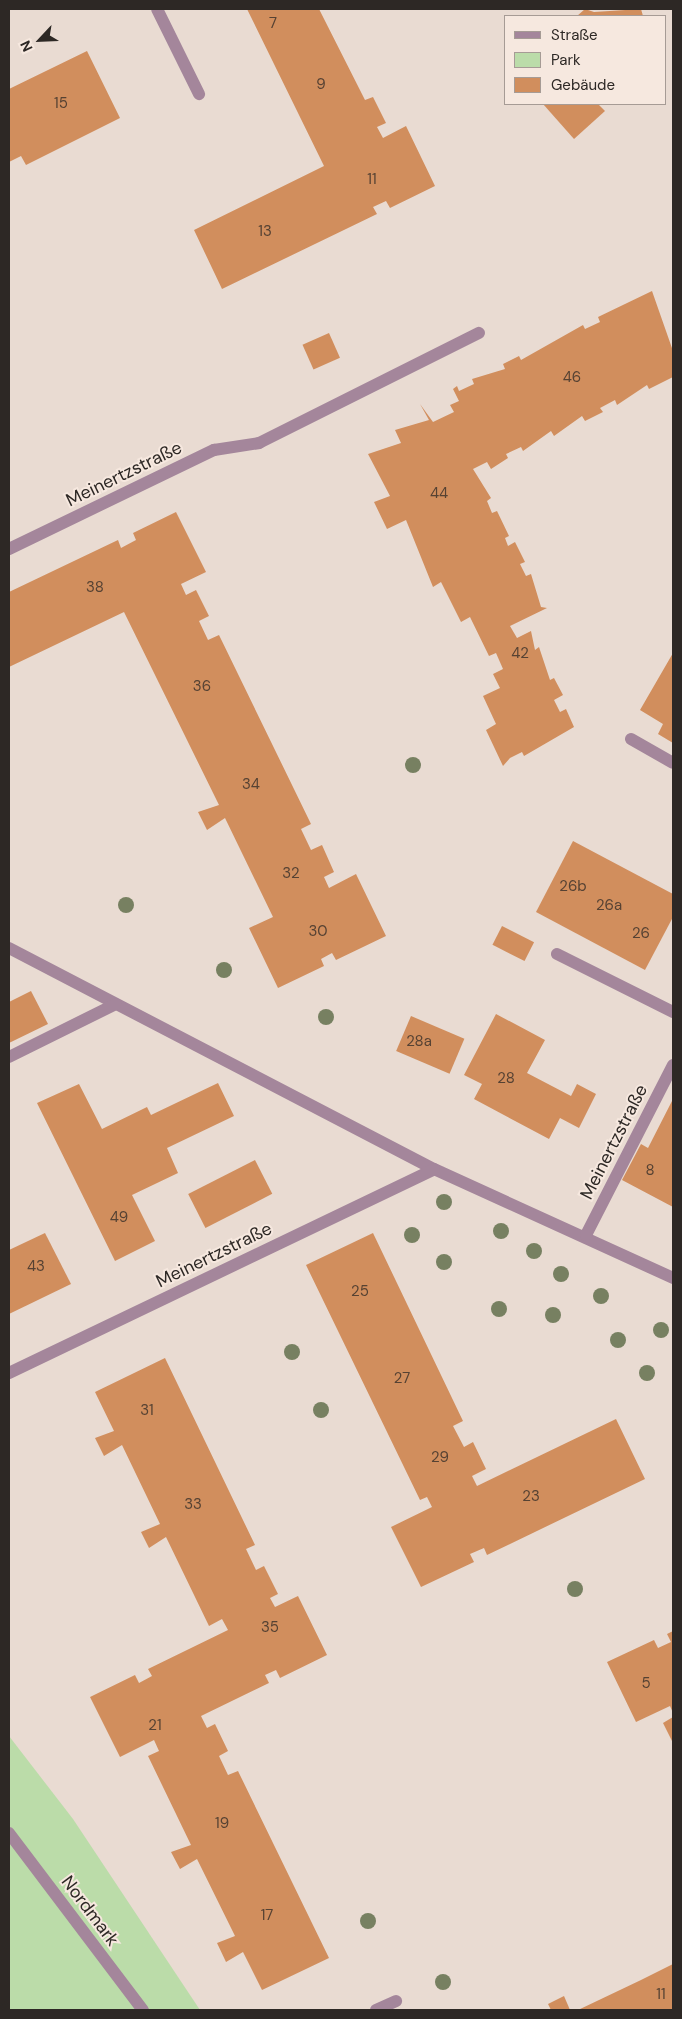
<!DOCTYPE html>
<html>
<head>
<meta charset="utf-8">
<style>
  body { margin:0 }
  #map { position:relative; width:682px; height:2019px; overflow:hidden; background:#e9dbd2; font-family:"DM Sans",sans-serif }
  div>[style] { position:absolute }
  .green>* { inset:0; background:#bbdca9 }
  .building>* { inset:0; background:#d18e5d; transform-origin:0 0 }
  .lane>* { height:12px; margin:-6px; padding:0 6px; transform-origin:6px; border-radius:6px; background:#a4869b }
  .street>* { height:12px; margin:-6px; padding:0 6px; transform-origin:6px; border-radius:6px; background:#a4869b }
  .trees>* { width:16px; height:16px; margin:-8px; border-radius:50%; background:#778061 }
  span { translate:-50% -50%; white-space:nowrap; text-align:center; line-height:1.15; -webkit-text-stroke:4px #f6e8df; paint-order:stroke }
  .number-label { font-size:15px; color:#564233 }
  .number-label span { -webkit-text-stroke-width:0 }
  .street-label { font-size:18px; color:#2d2825 }
  .frame { position:absolute; inset:0; border:10px solid #2d2825; pointer-events:none }
  .legend { position:absolute; left:504px; top:15px; width:162px; height:90px; box-sizing:border-box; background:#f6e8df; border:1px solid #a69b95; margin:0; padding:6px 9px; list-style:none; font-size:15px; color:#2d2825 }
  .legend li { display:flex; align-items:center; gap:10px; height:25px }
  .legend b { width:25px; border:1px solid #a69b95 }
  .north { position:absolute; left:15px; top:15px; width:50px; height:50px; -webkit-text-stroke:4px #f6e8df; paint-order:stroke; rotate:245deg; font-size:14px; font-weight:700; line-height:20px; text-align:center; color:#2d2825 }
  .north::after { content:''; display:block; margin:auto; width:18px; height:22px; background:#2d2825; clip-path:polygon(50% 0,100% 100%,50% 72%,0 100%) }
</style>
</head>
<body>
<div id="map">
  <div class="green">
    <i style="clip-path:polygon(9px 1736px,73px 1819px,200px 2010px,9px 2010px)"></i>
  </div>
  <div class="building">
    <i style="clip-path:polygon(247px 9px,319px 9px,365px 100px,373px 97px,386px 123px,377px 127px,383px 138px,406px 126px,435px 186px,390px 208px,386px 201px,373px 207px,377px 214px,222px 289px,194px 230px,324px 166px)"></i>
    <i style="clip-path:polygon(585px 9px,594px 12px,641px 9px,643px 16px,577px 16px)"></i>
    <i style="clip-path:polygon(87px 51px,120px 118px,26px 165px,21px 156px,9px 162px,9px 89px)"></i>
    <i style="clip-path:polygon(543px 104px,598px 104px,605px 111px,574px 139px)"></i>
    <i style="clip-path:polygon(652px 291px,673px 351px,673px 377px,649px 389px,647px 385px,617px 405px,615px 400px,600px 408px,603px 412px,585px 421px,582px 416px,554px 436px,551px 431px,523px 451px,521px 447px,506px 454px,508px 458px,491px 469px,487px 462px,473px 469px,491px 498px,487px 501px,492px 513px,497px 511px,509px 536px,505px 538px,508px 546px,515px 542px,525px 562px,520px 564px,526px 576px,531px 574px,541px 607px,547px 608px,510px 626px,517px 638px,531px 631px,535px 650px,539px 647px,550px 680px,554px 678px,563px 695px,554px 700px,560px 712px,566px 709px,574px 727px,524px 756px,522px 752px,510px 758px,503px 766px,486px 730px,496px 724px,483px 696px,500px 688px,493px 674px,503px 669px,496px 653px,489px 656px,470px 617px,461px 622px,441px 582px,433px 587px,406px 520px,387px 529px,374px 502px,390px 496px,368px 454px,401px 443px,395px 430px,429px 420px,420px 404px,433px 422px,454px 412px,450px 405px,459px 401px,453px 389px,457px 386px,459px 391px,474px 384px,472px 379px,505px 369px,503px 364px,519px 356px,521px 360px,583px 325px,585px 329px,600px 322px,598px 317px)"></i>
    <i style="left:329px;top:333px;width:27px;height:29px;rotate:66deg"></i>
    <i style="clip-path:polygon(176px 512px,206px 572px,181px 584px,186px 595px,196px 590px,209px 616px,199px 621px,208px 640px,219px 635px,311px 824px,301px 829px,311px 850px,322px 845px,334px 872px,324px 877px,329px 888px,356px 874px,386px 936px,336px 960px,332px 953px,321px 959px,324px 966px,278px 988px,249px 928px,273px 917px,225px 818px,207px 830px,198px 812px,219px 805px,124px 612px,9px 667px,9px 592px,118px 540px,121px 548px,136px 540px,133px 533px)"></i>
    <i style="clip-path:polygon(673px 653px,673px 743px,658px 734px,663px 724px,640px 710px)"></i>
    <i style="clip-path:polygon(573px 841px,673px 894px,673px 917px,645px 970px,536px 912px)"></i>
    <i style="left:502px;top:926px;width:36px;height:21px;rotate:27deg"></i>
    <i style="clip-path:polygon(31px 991px,48px 1024px,9px 1043px,9px 1002px)"></i>
    <i style="clip-path:polygon(496px 1014px,545px 1040px,527px 1073px,571px 1096px,577px 1084px,596px 1094px,579px 1128px,560px 1118px,549px 1139px,474px 1099px,482px 1084px,464px 1075px)"></i>
    <i style="left:411px;top:1016px;width:58px;height:38px;rotate:23deg"></i>
    <i style="clip-path:polygon(218px 1083px,234px 1116px,167px 1148px,178px 1173px,132px 1195px,155px 1241px,115px 1261px,37px 1103px,79px 1084px,102px 1129px,147px 1107px,151px 1115px)"></i>
    <i style="clip-path:polygon(673px 1099px,673px 1207px,622px 1180px,641px 1144px,648px 1148px)"></i>
    <i style="left:255px;top:1160px;width:38px;height:75px;rotate:63deg"></i>
    <i style="clip-path:polygon(45px 1233px,71px 1284px,9px 1314px,9px 1250px)"></i>
    <i style="clip-path:polygon(373px 1233px,463px 1421px,453px 1426px,464px 1447px,473px 1442px,486px 1469px,472px 1476px,477px 1486px,616px 1419px,645px 1479px,487px 1555px,484px 1548px,470px 1554px,474px 1562px,421px 1587px,391px 1527px,432px 1507px,427px 1497px,420px 1500px,306px 1265px)"></i>
    <i style="clip-path:polygon(165px 1358px,255px 1545px,246px 1549px,256px 1570px,264px 1566px,278px 1594px,270px 1598px,275px 1607px,298px 1596px,327px 1655px,280px 1678px,276px 1670px,265px 1675px,269px 1683px,201px 1716px,207px 1728px,215px 1724px,228px 1751px,219px 1756px,228px 1775px,238px 1771px,329px 1958px,262px 1990px,243px 1952px,226px 1962px,217px 1943px,235px 1936px,197px 1859px,180px 1869px,171px 1852px,191px 1845px,148px 1756px,159px 1751px,154px 1740px,120px 1757px,90px 1697px,135px 1675px,139px 1683px,152px 1676px,148px 1669px,228px 1630px,222px 1619px,209px 1626px,166px 1537px,149px 1548px,141px 1532px,160px 1524px,122px 1445px,104px 1456px,95px 1438px,114px 1431px,95px 1392px)"></i>
    <i style="clip-path:polygon(673px 1631px,673px 1713px,670px 1706px,636px 1722px,607px 1662px,654px 1640px,658px 1648px,671px 1642px,667px 1634px)"></i>
    <i style="clip-path:polygon(673px 1717px,673px 1743px,663px 1723px)"></i>
    <i style="clip-path:polygon(673px 1964px,673px 2010px,578px 2010px,641px 1980px)"></i>
    <i style="clip-path:polygon(564px 1996px,570px 2010px,551px 2010px,548px 2004px)"></i>
  </div>
  <div class="lane">
    <i style="left:157px;top:9px;width:95px;rotate:63.7deg"></i>
    <i style="left:259px;top:443px;width:246px;rotate:-26.6deg"></i>
    <i style="left:631px;top:739px;width:48px;rotate:29.7deg"></i>
    <i style="left:557px;top:954px;width:130px;rotate:26.6deg"></i>
    <i style="left:9px;top:1833px;width:222px;rotate:52.9deg"></i>
  </div>
  <div class="street">
    <i style="left:9px;top:549px;width:228px;rotate:-25.8deg"></i>
    <i style="left:214px;top:450px;width:46px;rotate:-8.8deg"></i>
    <i style="left:9px;top:948px;width:479px;rotate:27.5deg"></i>
    <i style="left:434px;top:1169px;width:263px;rotate:24.5deg"></i>
    <i style="left:9px;top:1057px;width:119px;rotate:-26.4deg"></i>
    <i style="left:586px;top:1235px;width:191px;rotate:-62.9deg"></i>
    <i style="left:9px;top:1373px;width:471px;rotate:-25.6deg"></i>
    <i style="left:376px;top:2010px;width:22px;rotate:-24deg"></i>
  </div>
  <div class="trees">
    <i style="left:413px;top:765px"></i>
    <i style="left:126px;top:905px"></i>
    <i style="left:224px;top:970px"></i>
    <i style="left:326px;top:1017px"></i>
    <i style="left:444px;top:1202px"></i>
    <i style="left:501px;top:1231px"></i>
    <i style="left:412px;top:1235px"></i>
    <i style="left:534px;top:1251px"></i>
    <i style="left:444px;top:1262px"></i>
    <i style="left:561px;top:1274px"></i>
    <i style="left:601px;top:1296px"></i>
    <i style="left:499px;top:1309px"></i>
    <i style="left:553px;top:1315px"></i>
    <i style="left:661px;top:1330px"></i>
    <i style="left:618px;top:1340px"></i>
    <i style="left:292px;top:1352px"></i>
    <i style="left:647px;top:1373px"></i>
    <i style="left:321px;top:1410px"></i>
    <i style="left:575px;top:1589px"></i>
    <i style="left:368px;top:1921px"></i>
    <i style="left:443px;top:1982px"></i>
  </div>
  <div class="number-label">
    <span style="left:273px;top:24px">7</span>
    <span style="left:321px;top:85px">9</span>
    <span style="left:61px;top:104px">15</span>
    <span style="left:372px;top:180px">11</span>
    <span style="left:265px;top:232px">13</span>
    <span style="left:572px;top:378px">46</span>
    <span style="left:439px;top:494px">44</span>
    <span style="left:95px;top:588px">38</span>
    <span style="left:520px;top:654px">42</span>
    <span style="left:202px;top:687px">36</span>
    <span style="left:251px;top:785px">34</span>
    <span style="left:291px;top:874px">32</span>
    <span style="left:573px;top:887px">26b</span>
    <span style="left:609px;top:906px">26a</span>
    <span style="left:318px;top:932px">30</span>
    <span style="left:641px;top:934px">26</span>
    <span style="left:419px;top:1042px">28a</span>
    <span style="left:506px;top:1079px">28</span>
    <span style="left:650px;top:1171px">8</span>
    <span style="left:119px;top:1218px">49</span>
    <span style="left:36px;top:1267px">43</span>
    <span style="left:360px;top:1292px">25</span>
    <span style="left:402px;top:1379px">27</span>
    <span style="left:147px;top:1411px">31</span>
    <span style="left:440px;top:1458px">29</span>
    <span style="left:531px;top:1497px">23</span>
    <span style="left:193px;top:1505px">33</span>
    <span style="left:270px;top:1628px">35</span>
    <span style="left:646px;top:1684px">5</span>
    <span style="left:155px;top:1726px">21</span>
    <span style="left:222px;top:1824px">19</span>
    <span style="left:267px;top:1916px">17</span>
    <span style="left:661px;top:1995px">11</span>
  </div>
  <div class="street-label">
    <span style="left:124px;top:474px;rotate:-26deg">Meinertzstraße</span>
    <span style="left:614px;top:1142px;rotate:-63deg">Meinertzstraße</span>
    <span style="left:214px;top:1255px;rotate:-26deg">Meinertzstraße</span>
    <span style="left:90px;top:1911px;rotate:53deg">Nordmark</span>
  </div>
  <div class="frame"></div>
  <ul class="legend">
  <li><b style="height:6px;background:#a4869b"></b>Straße</li>
  <li><b style="height:14px;background:#bbdca9"></b>Park</li>
  <li><b style="height:14px;background:#d18e5d"></b>Gebäude</li>
  </ul>
  <div class="north">N</div>
</div>
</body>
</html>
